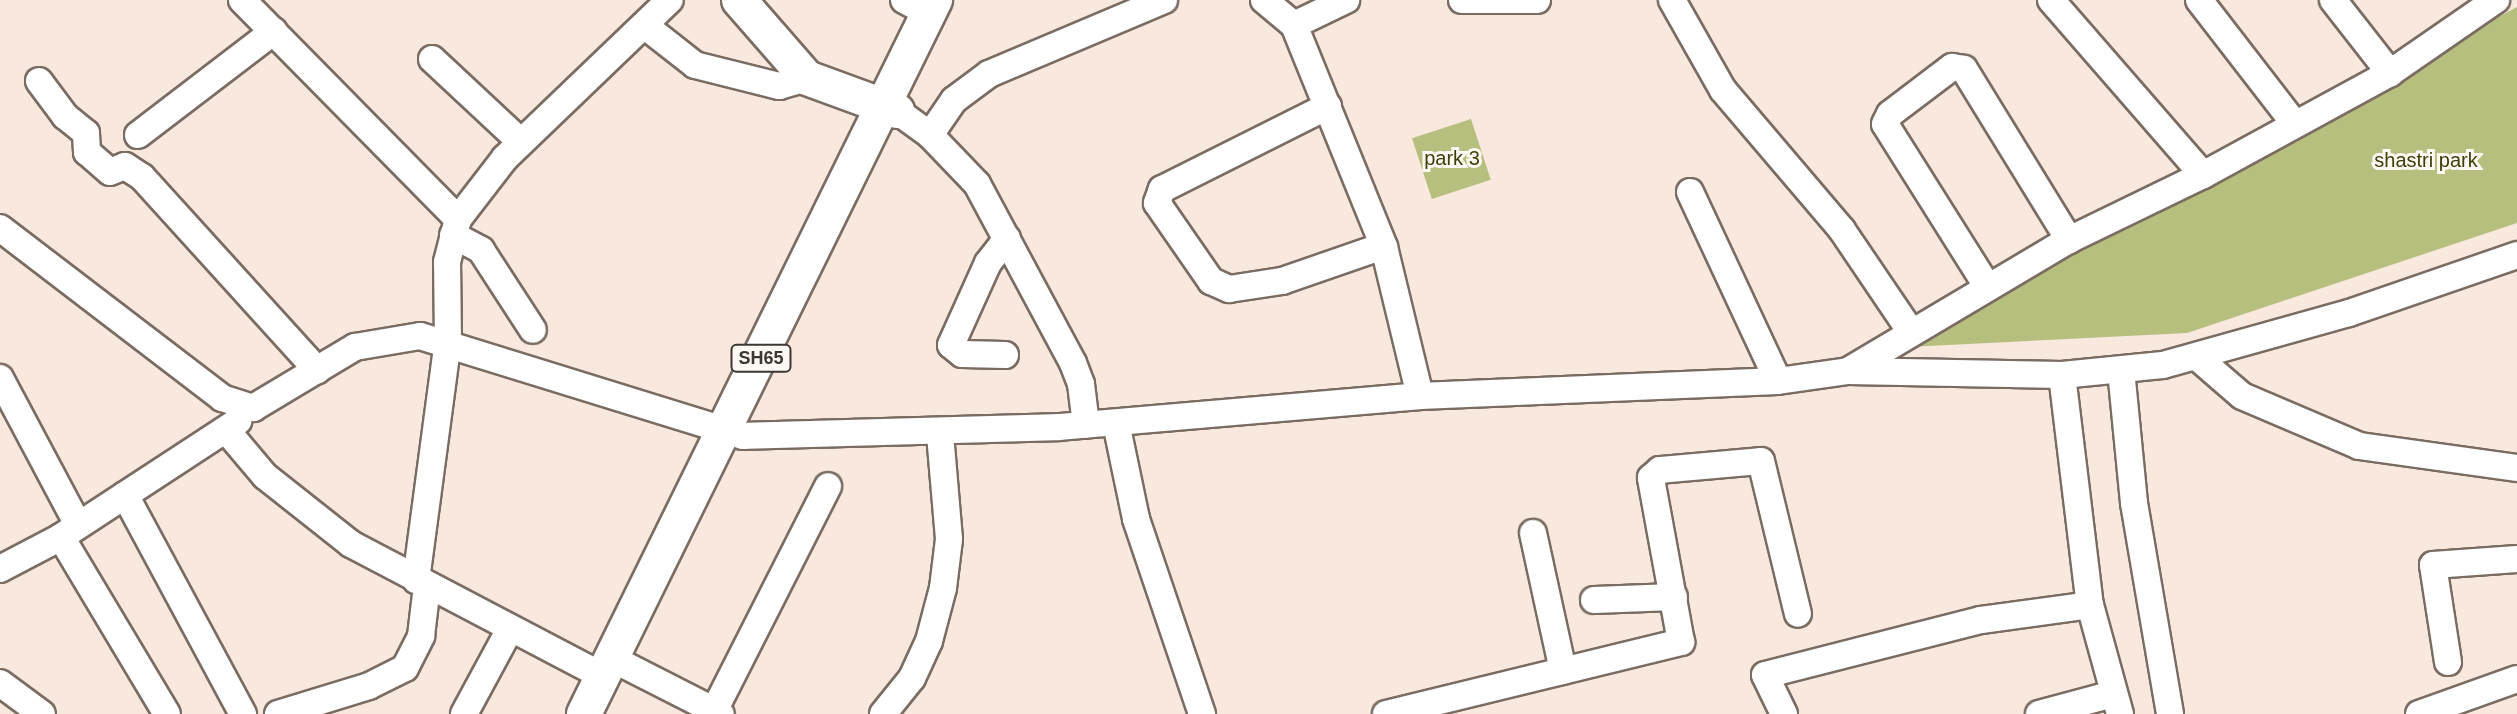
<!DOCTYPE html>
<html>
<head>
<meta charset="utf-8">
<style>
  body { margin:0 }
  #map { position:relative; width:2517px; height:714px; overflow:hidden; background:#f9e8de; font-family:Arial,sans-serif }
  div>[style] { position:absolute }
  .green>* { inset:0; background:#b7bf7f; transform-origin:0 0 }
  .roads { filter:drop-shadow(2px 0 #7a6c63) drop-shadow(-2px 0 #7a6c63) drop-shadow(0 2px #7a6c63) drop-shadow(0 -2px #7a6c63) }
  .minor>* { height:26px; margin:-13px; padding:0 13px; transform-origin:13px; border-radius:13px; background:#fff }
  .major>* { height:34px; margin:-17px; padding:0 17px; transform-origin:17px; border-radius:17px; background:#fff }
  span { translate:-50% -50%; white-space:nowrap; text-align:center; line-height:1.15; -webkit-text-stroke:6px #fef8f4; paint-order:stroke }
  .shield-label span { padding:2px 6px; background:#fef8f4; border:2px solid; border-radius:6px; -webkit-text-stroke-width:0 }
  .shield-label { font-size:18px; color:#3d3733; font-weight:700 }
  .park-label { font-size:20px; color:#3c4006 }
</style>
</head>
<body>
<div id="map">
  <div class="green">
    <i style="clip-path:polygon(2517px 7px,2517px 223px,2187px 333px,1887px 348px)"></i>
    <i style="left:1471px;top:119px;width:64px;height:62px;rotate:72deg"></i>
  </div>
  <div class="roads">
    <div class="minor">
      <i style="left:242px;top:0;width:308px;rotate:45.4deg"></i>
      <i style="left:904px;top:0;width:27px;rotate:28deg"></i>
      <i style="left:1264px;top:0;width:39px;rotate:40deg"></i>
      <i style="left:1294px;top:25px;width:58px;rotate:-25.7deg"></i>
      <i style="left:1462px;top:0;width:75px"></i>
      <i style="left:1672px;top:0;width:103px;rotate:60.5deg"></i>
      <i style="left:1723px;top:90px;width:184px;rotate:49.6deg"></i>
      <i style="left:1842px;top:230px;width:123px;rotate:55.9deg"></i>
      <i style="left:2051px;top:0;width:232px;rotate:49deg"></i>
      <i style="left:2199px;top:0;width:155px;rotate:52.3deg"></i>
      <i style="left:2333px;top:0;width:93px;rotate:52deg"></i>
      <i style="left:644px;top:25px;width:65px;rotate:38.1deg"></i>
      <i style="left:695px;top:65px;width:87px;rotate:14deg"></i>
      <i style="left:779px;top:86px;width:29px;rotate:-16deg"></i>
      <i style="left:1294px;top:25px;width:240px;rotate:67.9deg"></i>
      <i style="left:1384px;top:247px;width:153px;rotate:76.4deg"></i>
      <i style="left:432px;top:59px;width:122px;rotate:43deg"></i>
      <i style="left:39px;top:81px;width:44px;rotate:53.4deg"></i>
      <i style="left:65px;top:116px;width:27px;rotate:39deg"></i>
      <i style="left:86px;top:133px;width:19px;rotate:87deg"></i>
      <i style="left:87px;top:152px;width:30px;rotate:41deg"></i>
      <i style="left:110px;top:172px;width:16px;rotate:-22deg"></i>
      <i style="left:125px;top:166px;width:20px;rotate:33deg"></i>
      <i style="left:142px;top:177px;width:261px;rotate:47.8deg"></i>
      <i style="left:1328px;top:106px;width:186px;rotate:153.4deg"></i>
      <i style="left:1162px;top:189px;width:15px;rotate:110deg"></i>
      <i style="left:1157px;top:203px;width:95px;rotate:55.3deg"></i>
      <i style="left:1211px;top:281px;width:20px;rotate:24deg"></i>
      <i style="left:1229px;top:289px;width:54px;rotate:-8.6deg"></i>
      <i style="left:1282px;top:281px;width:107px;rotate:-19.1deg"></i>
      <i style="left:897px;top:111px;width:41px;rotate:36deg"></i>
      <i style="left:930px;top:135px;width:68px;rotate:46.2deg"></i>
      <i style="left:977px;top:184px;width:203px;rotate:61.8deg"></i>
      <i style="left:1073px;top:363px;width:22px;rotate:69deg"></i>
      <i style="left:1081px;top:384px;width:41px;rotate:83deg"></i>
      <i style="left:138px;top:135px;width:171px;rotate:-37.4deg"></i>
      <i style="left:930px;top:135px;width:42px;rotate:-55.6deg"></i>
      <i style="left:954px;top:100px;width:44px;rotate:-36.6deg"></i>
      <i style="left:989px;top:74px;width:190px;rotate:-22.9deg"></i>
      <i style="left:1690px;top:192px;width:208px;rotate:65deg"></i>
      <i style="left:0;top:228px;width:280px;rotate:37.4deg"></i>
      <i style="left:222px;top:398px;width:33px;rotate:18deg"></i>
      <i style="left:253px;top:408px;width:119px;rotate:-30.9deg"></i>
      <i style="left:355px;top:347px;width:66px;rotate:-9.6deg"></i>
      <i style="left:420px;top:336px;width:338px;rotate:17.2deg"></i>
      <i style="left:743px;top:436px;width:316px;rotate:-1.6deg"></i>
      <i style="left:1059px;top:427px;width:362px;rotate:-4.9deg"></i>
      <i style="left:1420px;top:396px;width:358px;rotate:-2.4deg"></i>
      <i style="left:1778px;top:381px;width:71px;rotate:-8.1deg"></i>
      <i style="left:1848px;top:371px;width:257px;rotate:-30.7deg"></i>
      <i style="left:2069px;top:240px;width:149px;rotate:-25.9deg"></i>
      <i style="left:2203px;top:175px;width:213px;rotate:-28.6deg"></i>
      <i style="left:2390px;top:73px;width:129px;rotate:-34.6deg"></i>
      <i style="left:453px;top:235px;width:32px;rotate:28deg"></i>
      <i style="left:481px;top:250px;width:95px;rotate:57deg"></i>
      <i style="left:1987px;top:286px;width:191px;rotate:-122.2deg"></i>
      <i style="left:1885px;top:124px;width:11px;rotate:-63deg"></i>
      <i style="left:1890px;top:114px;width:78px;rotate:-37.2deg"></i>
      <i style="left:1952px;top:67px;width:12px;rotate:9deg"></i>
      <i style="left:1964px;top:69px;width:201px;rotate:58.4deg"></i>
      <i style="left:1005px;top:355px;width:43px;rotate:-178.7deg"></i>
      <i style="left:962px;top:354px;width:14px;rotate:-141deg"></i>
      <i style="left:951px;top:345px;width:90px;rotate:-65.7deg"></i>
      <i style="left:988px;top:263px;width:31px;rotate:-52deg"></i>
      <i style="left:2198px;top:358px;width:58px;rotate:40.8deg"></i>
      <i style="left:2242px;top:396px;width:127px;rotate:23.1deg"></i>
      <i style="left:2359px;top:446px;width:160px;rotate:7.9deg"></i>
      <i style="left:2121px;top:370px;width:134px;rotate:84.4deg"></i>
      <i style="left:2134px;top:503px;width:214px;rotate:80.3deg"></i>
      <i style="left:1848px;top:371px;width:214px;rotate:1.1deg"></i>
      <i style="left:2062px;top:375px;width:101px;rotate:-5.7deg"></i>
      <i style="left:2163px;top:365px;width:193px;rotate:-15.6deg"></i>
      <i style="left:2349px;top:313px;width:178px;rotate:-19deg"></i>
      <i style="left:2062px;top:375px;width:232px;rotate:83.1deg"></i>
      <i style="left:2090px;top:605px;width:113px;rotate:74.6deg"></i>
      <i style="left:0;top:378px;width:166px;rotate:62deg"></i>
      <i style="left:1116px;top:423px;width:98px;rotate:78.2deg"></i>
      <i style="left:1136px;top:519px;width:206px;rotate:71.3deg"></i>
      <i style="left:227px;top:431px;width:59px;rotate:49.8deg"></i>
      <i style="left:265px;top:476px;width:110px;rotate:38.3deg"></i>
      <i style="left:351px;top:544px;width:284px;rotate:27.7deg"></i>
      <i style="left:125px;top:495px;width:249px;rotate:61.7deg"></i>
      <i style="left:1533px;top:533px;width:141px;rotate:77.7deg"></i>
      <i style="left:61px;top:537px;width:206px;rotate:59.1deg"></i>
      <i style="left:0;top:569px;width:69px;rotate:-27.7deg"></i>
      <i style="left:61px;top:537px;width:212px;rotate:-33.2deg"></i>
      <i style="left:416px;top:580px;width:241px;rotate:-82.4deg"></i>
      <i style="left:448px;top:341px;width:79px;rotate:-90.7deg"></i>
      <i style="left:447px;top:262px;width:44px;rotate:-75.7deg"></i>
      <i style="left:458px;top:219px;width:77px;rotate:-52.4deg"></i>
      <i style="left:505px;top:158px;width:228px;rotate:-43.8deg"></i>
      <i style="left:1594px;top:600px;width:80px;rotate:-2.1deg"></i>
      <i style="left:611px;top:658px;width:123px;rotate:27deg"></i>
      <i style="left:2448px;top:662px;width:98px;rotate:-98.8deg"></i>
      <i style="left:2433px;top:565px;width:84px;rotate:-4.1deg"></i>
      <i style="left:0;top:683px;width:52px;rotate:36.4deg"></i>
      <i style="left:714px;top:711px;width:252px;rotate:-63.1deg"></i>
      <i style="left:278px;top:714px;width:95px;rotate:-17.1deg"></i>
      <i style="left:369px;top:686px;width:40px;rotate:-26.6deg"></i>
      <i style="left:405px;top:668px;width:36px;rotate:-63deg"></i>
      <i style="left:421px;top:636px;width:50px;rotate:-83.2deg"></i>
      <i style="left:464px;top:714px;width:97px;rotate:-61.6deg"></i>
      <i style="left:883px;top:714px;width:46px;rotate:-51.1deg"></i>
      <i style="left:912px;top:678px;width:41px;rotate:-65.3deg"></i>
      <i style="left:929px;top:641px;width:55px;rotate:-75.2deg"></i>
      <i style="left:943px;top:588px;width:49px;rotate:-83deg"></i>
      <i style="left:949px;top:539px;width:106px;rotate:-94.9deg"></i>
      <i style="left:1386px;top:714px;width:304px;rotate:-13.7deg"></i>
      <i style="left:1681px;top:642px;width:167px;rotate:-100.4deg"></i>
      <i style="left:1651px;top:478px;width:12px;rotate:-42deg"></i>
      <i style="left:1660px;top:470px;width:101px;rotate:-5.1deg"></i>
      <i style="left:1761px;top:461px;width:157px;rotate:76.4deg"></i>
      <i style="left:1784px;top:714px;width:43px;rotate:-116deg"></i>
      <i style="left:1765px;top:675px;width:223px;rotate:-14.3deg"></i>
      <i style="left:1981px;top:620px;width:110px;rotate:-7.8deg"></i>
      <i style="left:2039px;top:714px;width:77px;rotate:-15.1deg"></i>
      <i style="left:2419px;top:714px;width:104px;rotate:-19.7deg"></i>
    </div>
    <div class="major">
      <i style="left:739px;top:0;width:103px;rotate:48.9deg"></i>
      <i style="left:807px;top:78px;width:96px;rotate:20.1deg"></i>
      <i style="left:584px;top:714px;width:796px;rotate:-63.82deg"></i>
    </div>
  </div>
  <div class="shield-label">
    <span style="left:761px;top:358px">SH65</span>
  </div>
  <div class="park-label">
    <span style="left:1452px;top:158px">park 3</span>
    <span style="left:2426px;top:160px">shastri park</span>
  </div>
</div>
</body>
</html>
